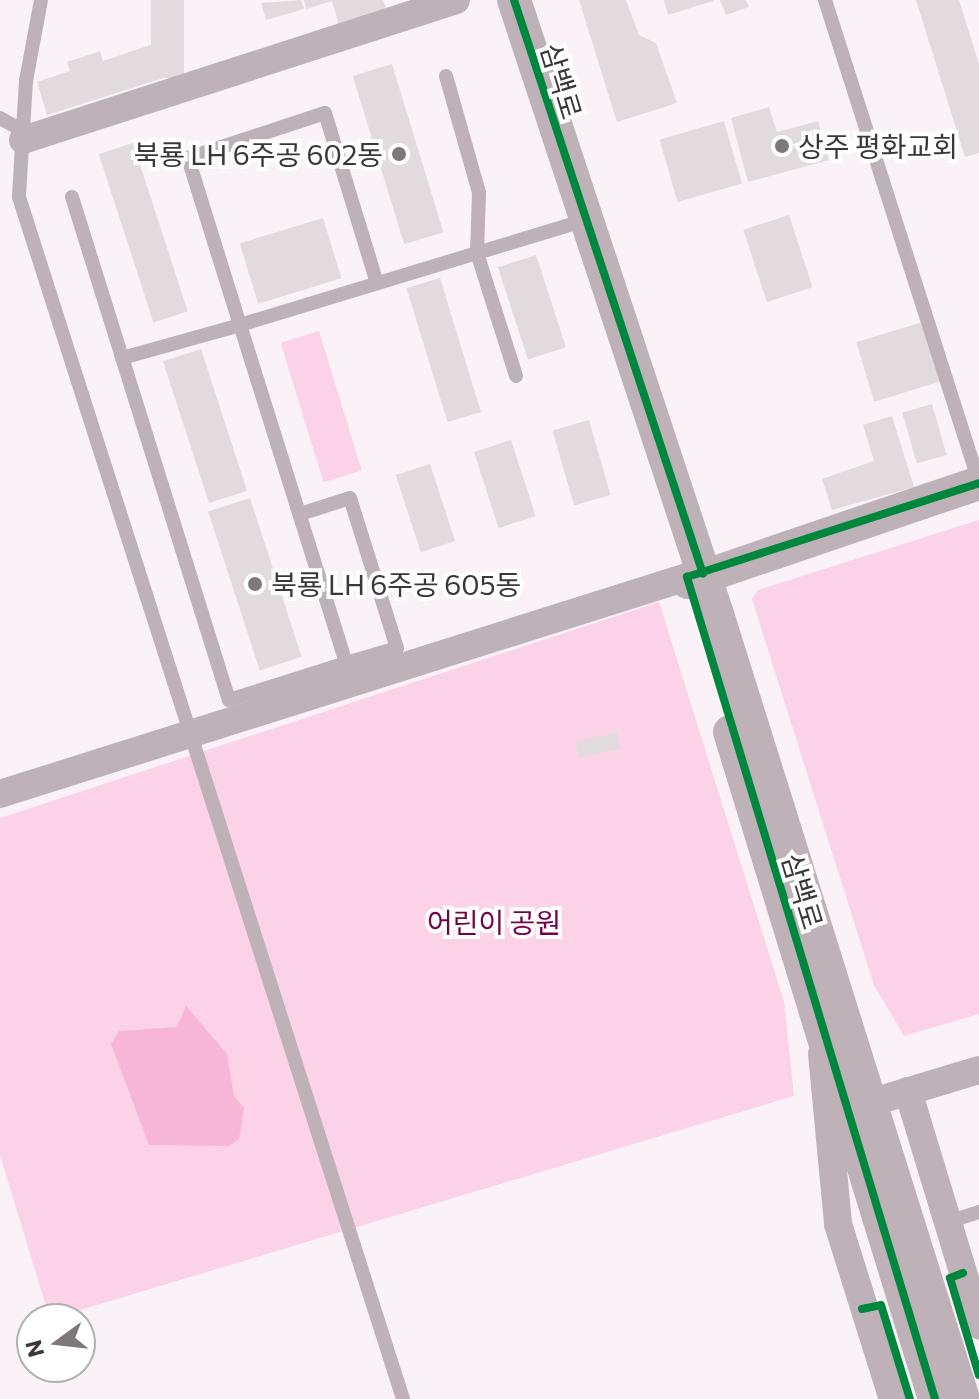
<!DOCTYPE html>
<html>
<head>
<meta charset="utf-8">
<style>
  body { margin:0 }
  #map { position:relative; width:979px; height:1399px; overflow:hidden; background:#faf2f6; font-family:Commissioner,"Noto Sans KR",sans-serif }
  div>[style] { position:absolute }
  .green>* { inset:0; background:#fcd2e6; transform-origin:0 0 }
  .water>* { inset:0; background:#f8b6d6 }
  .building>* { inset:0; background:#e1dbde; transform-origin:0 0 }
  .service>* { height:14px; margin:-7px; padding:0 7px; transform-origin:7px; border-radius:7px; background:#beb2b8 }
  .minor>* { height:28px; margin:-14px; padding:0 14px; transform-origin:14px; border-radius:14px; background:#beb2b8 }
  .tertiary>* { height:34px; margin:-17px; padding:0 17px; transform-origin:17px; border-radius:17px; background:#beb2b8 }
  .cycleway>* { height:8px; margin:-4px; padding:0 4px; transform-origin:4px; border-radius:4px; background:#00873e }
  .dots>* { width:22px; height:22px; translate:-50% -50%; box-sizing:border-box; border:4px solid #fff; border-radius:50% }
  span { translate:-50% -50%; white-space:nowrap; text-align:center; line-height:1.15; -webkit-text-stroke:8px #fff; paint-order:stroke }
  .street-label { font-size:28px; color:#3c3639 }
  .poi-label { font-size:28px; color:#3c3639 }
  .left { translate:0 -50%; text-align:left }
  .right { translate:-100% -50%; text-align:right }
  .park-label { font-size:28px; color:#72034a }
  .north { position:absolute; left:16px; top:1303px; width:80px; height:80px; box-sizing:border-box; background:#fff; border:2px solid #b1afb0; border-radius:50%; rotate:255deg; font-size:22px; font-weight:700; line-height:32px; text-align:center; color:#3c3639 }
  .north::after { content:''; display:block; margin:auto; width:28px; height:36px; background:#7e787b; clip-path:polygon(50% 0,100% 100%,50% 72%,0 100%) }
</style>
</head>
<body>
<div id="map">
  <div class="green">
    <i style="left:319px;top:331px;width:146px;height:40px;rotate:73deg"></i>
    <i style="clip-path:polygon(979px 520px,979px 1014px,904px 1036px,874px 985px,752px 599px,758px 590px)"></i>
    <i style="clip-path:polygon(659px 602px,784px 1002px,794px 1096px,50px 1319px,0 1155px,0 818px)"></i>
  </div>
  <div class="water">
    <i style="clip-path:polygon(186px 1006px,227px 1054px,234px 1096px,244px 1108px,239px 1139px,229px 1146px,149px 1145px,111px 1044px,119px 1031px,177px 1027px)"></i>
  </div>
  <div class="building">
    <i style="left:151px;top:0;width:33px;height:78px"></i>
    <i style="clip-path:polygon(301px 0,304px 9px,266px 20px,261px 3px)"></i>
    <i style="clip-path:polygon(304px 0,383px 0,387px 11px,339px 25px,332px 1px,306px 9px)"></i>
    <i style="clip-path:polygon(579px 0,626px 0,639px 35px,656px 43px,677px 103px,617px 122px)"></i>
    <i style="clip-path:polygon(664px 0,713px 0,713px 1px,668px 15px)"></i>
    <i style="clip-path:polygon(720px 0,746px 0,749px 7px,726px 15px)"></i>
    <i style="clip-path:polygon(916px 0,959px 0,979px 64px,979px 153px,965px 157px)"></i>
    <i style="clip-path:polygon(159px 42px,170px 76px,47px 115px,37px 82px,70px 71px,67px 62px,100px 51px,103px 61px)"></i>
    <i style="left:392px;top:64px;width:176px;height:41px;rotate:73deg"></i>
    <i style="clip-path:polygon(769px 107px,777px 132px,818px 121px,829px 160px,748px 182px,731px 118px)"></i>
    <i style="left:724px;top:121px;width:65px;height:67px;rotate:74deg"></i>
    <i style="left:133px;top:143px;width:177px;height:36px;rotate:72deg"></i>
    <i style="left:789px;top:215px;width:76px;height:48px;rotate:72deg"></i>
    <i style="left:323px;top:218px;width:63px;height:87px;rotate:73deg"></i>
    <i style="left:536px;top:255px;width:97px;height:40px;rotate:72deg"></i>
    <i style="left:440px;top:278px;width:140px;height:35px;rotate:73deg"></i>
    <i style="left:926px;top:321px;width:62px;height:73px;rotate:73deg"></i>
    <i style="left:201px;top:349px;width:149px;height:40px;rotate:72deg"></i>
    <i style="left:932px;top:404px;width:53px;height:31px;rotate:74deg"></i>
    <i style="clip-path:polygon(892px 416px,914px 487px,832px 510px,822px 479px,874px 461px,863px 425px)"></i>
    <i style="left:589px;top:420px;width:78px;height:38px;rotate:74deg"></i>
    <i style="left:511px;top:440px;width:80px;height:39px;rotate:72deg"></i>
    <i style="left:430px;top:464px;width:81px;height:36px;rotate:72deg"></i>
    <i style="left:250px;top:498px;width:167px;height:44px;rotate:72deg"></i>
    <i style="left:617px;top:732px;width:17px;height:43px;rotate:77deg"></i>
  </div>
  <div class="service">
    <i style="left:41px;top:0;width:82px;rotate:100.5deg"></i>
    <i style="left:26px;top:81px;width:116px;rotate:93.5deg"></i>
    <i style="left:19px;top:197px;width:1262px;rotate:72.28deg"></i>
    <i style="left:825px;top:0;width:506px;rotate:72.28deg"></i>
    <i style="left:446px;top:76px;width:122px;rotate:74.2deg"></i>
    <i style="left:479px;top:193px;width:60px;rotate:91.9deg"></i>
    <i style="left:477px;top:253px;width:129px;rotate:72.4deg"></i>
    <i style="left:0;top:118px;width:26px;rotate:29deg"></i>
    <i style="left:72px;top:197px;width:527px;rotate:72.67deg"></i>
    <i style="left:229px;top:700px;width:123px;rotate:-17.5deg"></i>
    <i style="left:346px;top:663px;width:354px;rotate:-107.4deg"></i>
    <i style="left:240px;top:325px;width:358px;rotate:-16.9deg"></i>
    <i style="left:122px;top:358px;width:123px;rotate:-15.6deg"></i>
    <i style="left:240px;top:325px;width:175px;rotate:-107.3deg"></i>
    <i style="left:188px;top:158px;width:144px;rotate:-18.2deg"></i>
    <i style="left:325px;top:113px;width:178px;rotate:73deg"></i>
    <i style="left:300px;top:514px;width:52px;rotate:-17.7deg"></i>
    <i style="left:350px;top:498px;width:157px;rotate:72.6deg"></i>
    <i style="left:397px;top:648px;width:53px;rotate:163.6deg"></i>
    <i style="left:948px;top:1222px;width:33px;rotate:-18deg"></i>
  </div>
  <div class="minor">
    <i style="left:23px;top:140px;width:455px;rotate:-17.9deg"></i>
    <i style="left:0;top:794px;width:720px;rotate:-17.53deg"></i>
    <i style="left:822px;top:1054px;width:171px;rotate:84.6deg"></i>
    <i style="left:838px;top:1224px;width:183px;rotate:72.6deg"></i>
    <i style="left:908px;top:1091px;width:245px;rotate:73.1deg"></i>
    <i style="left:873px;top:1102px;width:111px;rotate:-16.8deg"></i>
  </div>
  <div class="tertiary">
    <i style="left:514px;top:0;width:647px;rotate:71.71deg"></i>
    <i style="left:717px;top:614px;width:823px;rotate:72.6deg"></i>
    <i style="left:688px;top:582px;width:307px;rotate:-18.8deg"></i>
    <i style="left:730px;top:732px;width:698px;rotate:72.92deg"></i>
  </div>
  <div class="cycleway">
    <i style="left:514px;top:0;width:604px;rotate:71.77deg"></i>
    <i style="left:963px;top:1273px;width:14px;rotate:159deg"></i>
    <i style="left:950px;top:1278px;width:101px;rotate:73.4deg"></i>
    <i style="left:862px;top:1309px;width:19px;rotate:-12deg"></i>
    <i style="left:881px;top:1305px;width:98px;rotate:72.9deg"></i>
    <i style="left:935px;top:1399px;width:859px;rotate:-106.79deg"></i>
    <i style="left:687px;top:577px;width:307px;rotate:-17.8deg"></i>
  </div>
  <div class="dots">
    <i style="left:782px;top:146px;background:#7e787b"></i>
    <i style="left:399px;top:154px;background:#7e787b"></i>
    <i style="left:255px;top:584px;background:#7e787b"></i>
  </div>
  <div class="street-label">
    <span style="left:562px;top:81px;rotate:73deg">삼백로</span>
    <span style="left:803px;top:891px;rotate:73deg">삼백로</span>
  </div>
  <div class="poi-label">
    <span class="left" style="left:798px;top:146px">상주 평화교회</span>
    <span class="right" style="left:383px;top:154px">북룡 LH 6주공 602동</span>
    <span class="left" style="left:271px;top:584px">북룡 LH 6주공 605동</span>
  </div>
  <div class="park-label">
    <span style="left:494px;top:922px">어린이 공원</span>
  </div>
  <div class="north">N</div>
</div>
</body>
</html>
